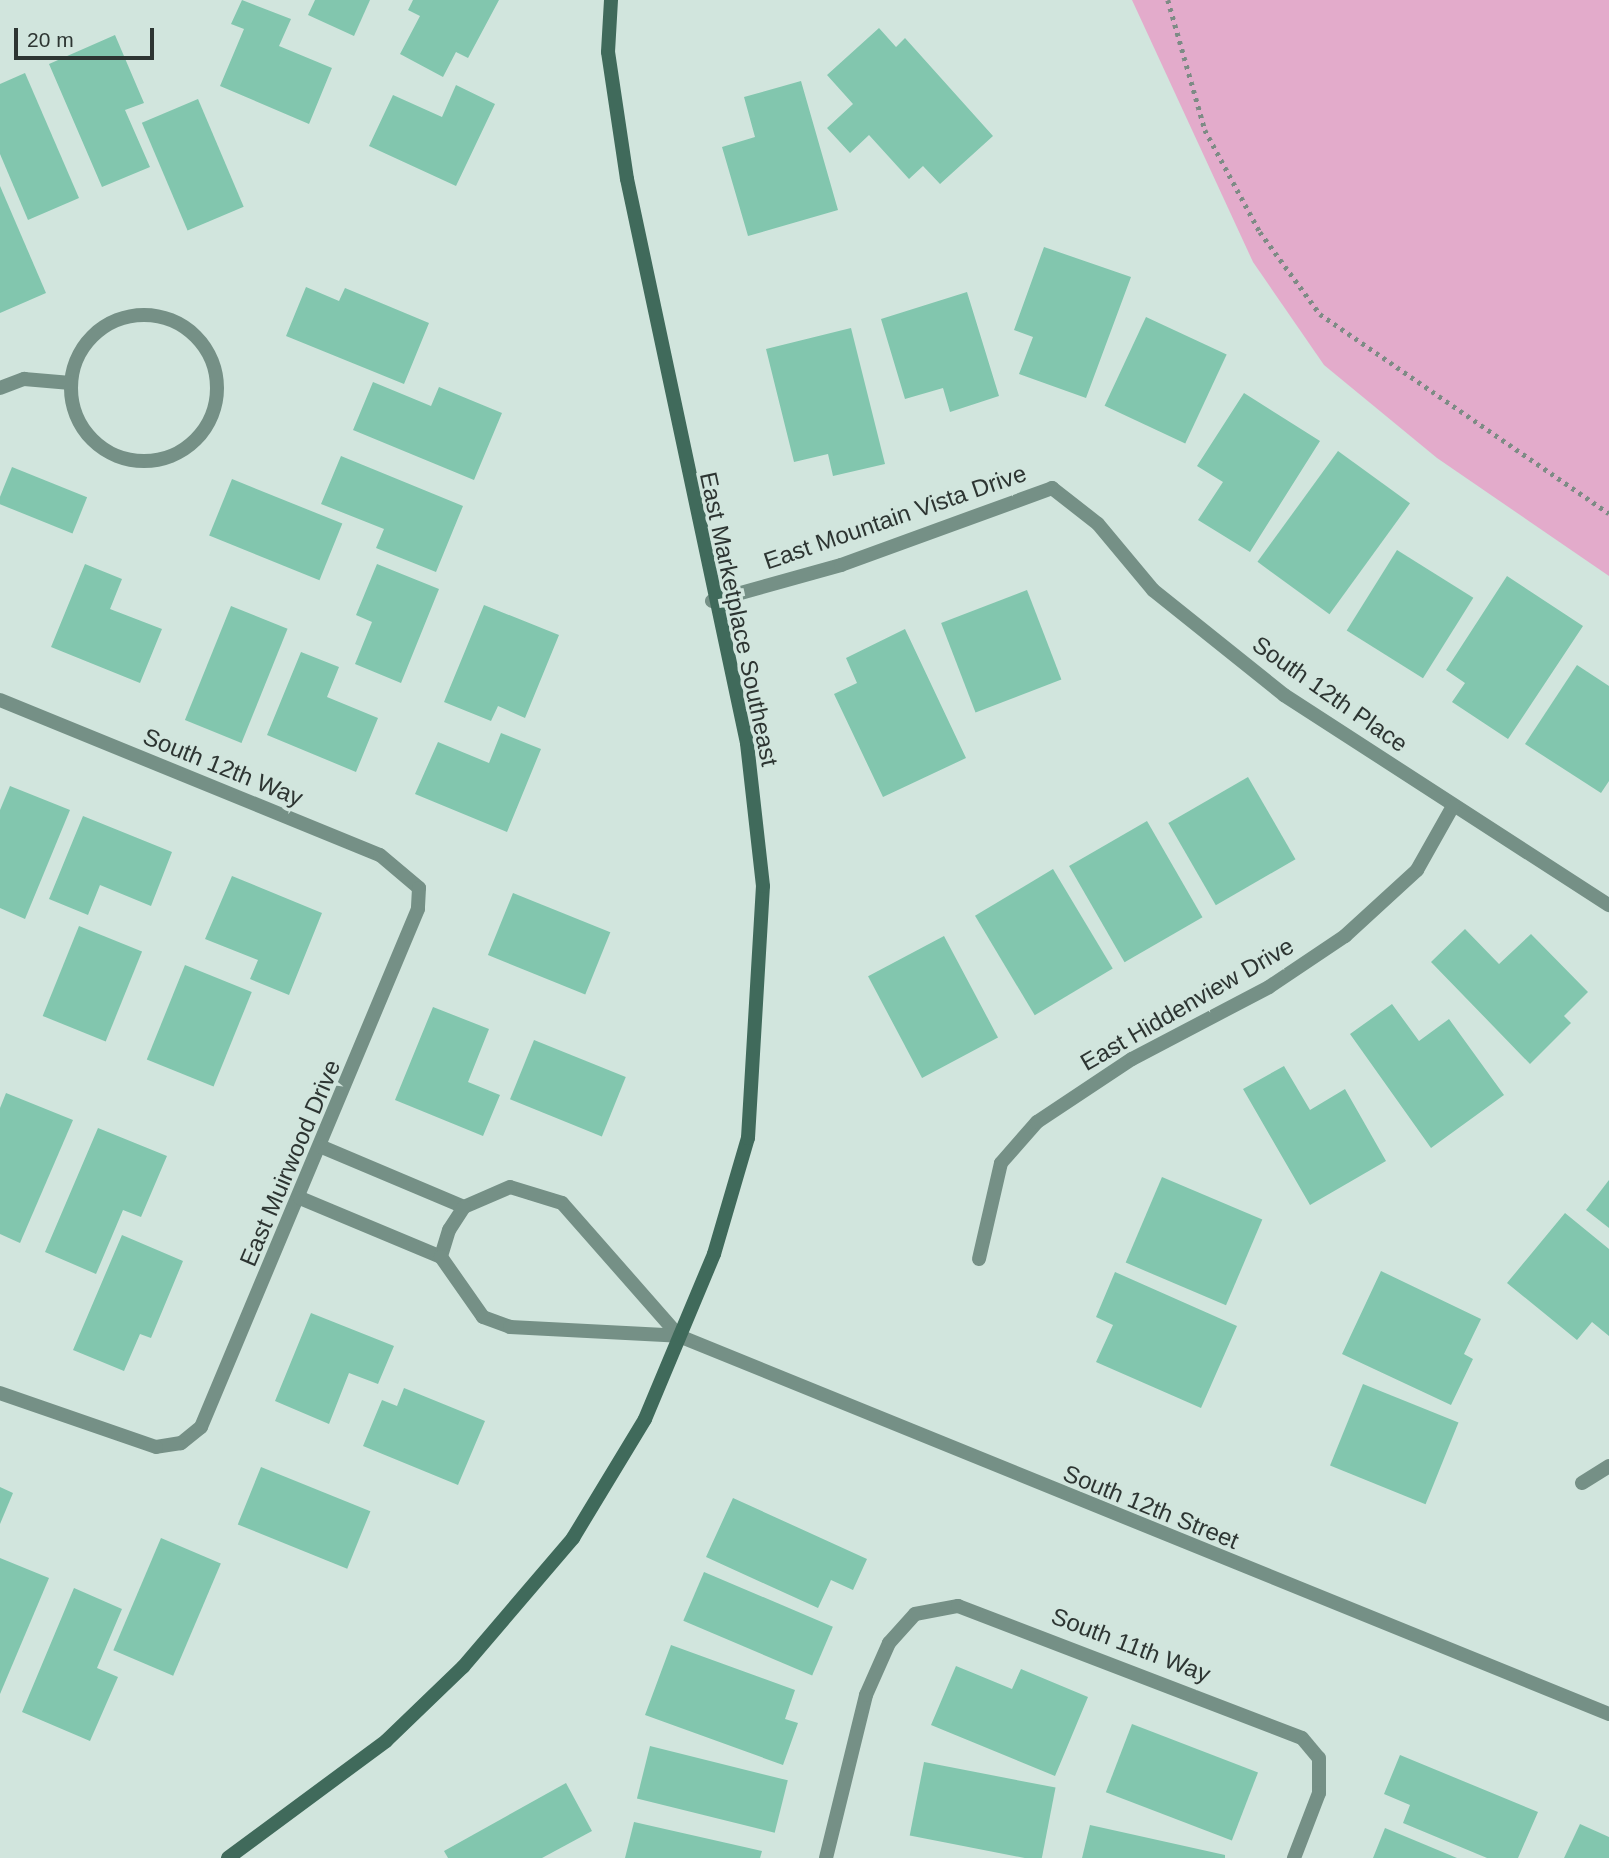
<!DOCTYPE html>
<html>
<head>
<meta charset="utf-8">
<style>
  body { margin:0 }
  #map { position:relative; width:1609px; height:1858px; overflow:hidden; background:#d1e5dd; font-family:Helvetica,sans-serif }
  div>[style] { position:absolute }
  .green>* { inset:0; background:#e3abcb }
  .building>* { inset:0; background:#82c6ae; transform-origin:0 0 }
  .path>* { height:4.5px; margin-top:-2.25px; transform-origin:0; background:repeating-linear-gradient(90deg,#7d8b85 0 3.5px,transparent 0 8.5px) }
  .street>* { height:14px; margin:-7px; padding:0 7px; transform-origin:7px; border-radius:7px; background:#759086 }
  .street>.ring { margin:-7px; padding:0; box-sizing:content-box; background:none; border:14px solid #759086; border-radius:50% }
  .secondary>* { height:14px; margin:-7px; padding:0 7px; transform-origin:7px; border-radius:7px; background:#406a5b }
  span { translate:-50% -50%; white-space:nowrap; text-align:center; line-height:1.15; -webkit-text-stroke:7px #d1e5dd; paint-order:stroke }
  .street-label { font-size:24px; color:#2d3532 }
  .scale { position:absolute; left:14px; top:28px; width:140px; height:32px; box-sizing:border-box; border:4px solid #2d3532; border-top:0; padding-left:9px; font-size:21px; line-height:24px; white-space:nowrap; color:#2d3532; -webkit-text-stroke:5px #d1e5dd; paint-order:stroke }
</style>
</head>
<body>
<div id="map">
  <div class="green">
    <i style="clip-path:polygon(1132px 0,1609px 0,1609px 576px,1437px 458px,1324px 365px,1253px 262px)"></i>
  </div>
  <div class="building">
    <i style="clip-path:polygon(242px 0,291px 19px,279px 46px,332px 68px,309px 124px,220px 86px,244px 29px,231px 24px)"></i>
    <i style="clip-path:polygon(315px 0,370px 0,354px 36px,308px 15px)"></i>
    <i style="clip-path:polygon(413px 0,499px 0,468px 58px,456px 52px,443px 77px,400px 54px,420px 16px,408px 10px)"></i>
    <i style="clip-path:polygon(879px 28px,896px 47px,905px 38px,993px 136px,940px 184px,923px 166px,909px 179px,869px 135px,850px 153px,827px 128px,853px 104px,827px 75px)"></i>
    <i style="clip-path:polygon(115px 35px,144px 103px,125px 110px,150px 167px,102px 187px,49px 64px)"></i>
    <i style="clip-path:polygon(25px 73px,79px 198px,28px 220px,0 154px,0 84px)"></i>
    <i style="clip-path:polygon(801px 81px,838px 210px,748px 236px,722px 147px,755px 137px,744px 97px)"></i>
    <i style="clip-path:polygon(456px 85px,495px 104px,456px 186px,369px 146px,393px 95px,442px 117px)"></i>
    <i style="left:198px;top:99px;width:117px;height:61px;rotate:67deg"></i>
    <i style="clip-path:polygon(0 186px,46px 293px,0 313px)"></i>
    <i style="clip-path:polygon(1044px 247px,1131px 277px,1086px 398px,1019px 374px,1033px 337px,1014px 330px)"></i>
    <i style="clip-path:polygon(306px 287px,339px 301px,345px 288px,429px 323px,404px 384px,286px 336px)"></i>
    <i style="clip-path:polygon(967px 292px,999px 396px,950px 412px,943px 388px,905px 399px,881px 319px)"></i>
    <i style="left:1146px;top:317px;width:89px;height:98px;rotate:25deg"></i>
    <i style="clip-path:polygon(851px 328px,885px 464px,833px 476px,828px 454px,794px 462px,766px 349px)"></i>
    <i style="clip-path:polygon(373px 382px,431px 406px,439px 387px,502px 413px,474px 480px,353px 430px)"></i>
    <i style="clip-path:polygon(1244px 393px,1320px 441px,1250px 552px,1198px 520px,1223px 482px,1197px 466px)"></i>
    <i style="left:1338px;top:451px;width:89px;height:137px;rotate:36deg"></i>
    <i style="clip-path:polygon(341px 456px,463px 506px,436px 572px,376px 548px,384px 529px,321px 504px)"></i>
    <i style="left:12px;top:467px;width:81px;height:39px;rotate:22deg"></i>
    <i style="left:232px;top:479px;width:119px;height:61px;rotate:22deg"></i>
    <i style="left:1397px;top:550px;width:90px;height:95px;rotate:32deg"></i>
    <i style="clip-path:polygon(85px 564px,122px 579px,110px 609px,162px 629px,140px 683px,51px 647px)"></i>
    <i style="clip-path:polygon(377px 564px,439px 589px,401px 683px,355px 664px,372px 622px,356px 615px)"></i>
    <i style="clip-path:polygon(1507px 576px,1583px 626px,1508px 739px,1452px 702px,1465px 683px,1446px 670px)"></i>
    <i style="left:1027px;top:590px;width:96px;height:92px;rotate:69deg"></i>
    <i style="clip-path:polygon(484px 605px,559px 635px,525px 718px,498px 706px,491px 721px,444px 702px)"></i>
    <i style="left:231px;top:606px;width:61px;height:123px;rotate:22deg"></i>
    <i style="clip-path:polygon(905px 629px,966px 758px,883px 797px,834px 694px,857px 683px,846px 658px)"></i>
    <i style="clip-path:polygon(301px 652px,339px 667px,327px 697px,378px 718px,356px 772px,267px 735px)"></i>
    <i style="clip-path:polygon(1577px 665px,1609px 686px,1609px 781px,1601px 793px,1525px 744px)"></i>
    <i style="clip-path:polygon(501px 733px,541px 749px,507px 832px,415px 794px,438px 742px,489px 763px)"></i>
    <i style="left:1248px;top:777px;width:95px;height:92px;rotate:60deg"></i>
    <i style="clip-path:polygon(10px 786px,70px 810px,25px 919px,0 908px,0 810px)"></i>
    <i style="clip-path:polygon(83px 816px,172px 852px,151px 906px,100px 885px,88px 915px,49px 899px)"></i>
    <i style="left:1147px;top:821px;width:111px;height:90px;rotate:60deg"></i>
    <i style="left:1053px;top:869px;width:116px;height:91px;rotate:59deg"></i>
    <i style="clip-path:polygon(232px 876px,322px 913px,289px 995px,250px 979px,258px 960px,205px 939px)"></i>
    <i style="left:513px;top:893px;width:105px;height:67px;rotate:22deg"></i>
    <i style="left:79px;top:926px;width:68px;height:97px;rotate:22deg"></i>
    <i style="clip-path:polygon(1465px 929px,1499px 964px,1531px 934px,1588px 992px,1564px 1016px,1571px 1023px,1530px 1064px,1431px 962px)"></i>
    <i style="left:944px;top:936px;width:115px;height:86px;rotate:62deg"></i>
    <i style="left:185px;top:965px;width:72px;height:102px;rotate:22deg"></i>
    <i style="clip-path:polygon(1392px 1004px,1419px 1041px,1449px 1019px,1504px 1095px,1431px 1148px,1350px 1034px)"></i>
    <i style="clip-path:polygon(433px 1007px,489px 1029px,468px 1082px,500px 1095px,483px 1136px,395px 1100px)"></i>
    <i style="left:534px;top:1040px;width:99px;height:64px;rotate:22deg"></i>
    <i style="clip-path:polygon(1284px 1066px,1310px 1110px,1345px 1089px,1386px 1161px,1310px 1205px,1243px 1089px)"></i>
    <i style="clip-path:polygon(6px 1093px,73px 1120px,20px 1243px,0 1234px,0 1108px)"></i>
    <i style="clip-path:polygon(98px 1128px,167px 1156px,141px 1217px,123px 1210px,96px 1274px,45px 1252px)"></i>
    <i style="left:1162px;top:1177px;width:109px;height:93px;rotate:23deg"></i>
    <i style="clip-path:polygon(1609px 1180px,1609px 1228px,1586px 1210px)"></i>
    <i style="clip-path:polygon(1565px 1213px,1609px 1249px,1609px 1336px,1592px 1322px,1577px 1340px,1507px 1283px)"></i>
    <i style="clip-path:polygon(122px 1235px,183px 1261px,151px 1338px,140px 1334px,124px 1371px,73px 1350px)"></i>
    <i style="clip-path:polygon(1381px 1271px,1481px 1319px,1464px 1354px,1473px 1359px,1451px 1405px,1342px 1354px)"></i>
    <i style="clip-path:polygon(1115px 1272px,1237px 1326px,1201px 1408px,1096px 1362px,1113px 1325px,1096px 1317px)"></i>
    <i style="clip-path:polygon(311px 1313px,394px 1346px,378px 1384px,349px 1373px,329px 1424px,275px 1401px)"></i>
    <i style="left:1363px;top:1384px;width:103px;height:88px;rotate:22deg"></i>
    <i style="clip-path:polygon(404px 1388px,485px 1421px,458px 1485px,363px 1446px,382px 1400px,397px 1406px)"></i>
    <i style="left:261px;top:1467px;width:118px;height:62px;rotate:22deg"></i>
    <i style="clip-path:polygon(0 1487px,13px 1493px,0 1524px)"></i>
    <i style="clip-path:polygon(733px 1498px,867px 1559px,853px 1590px,831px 1580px,818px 1608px,706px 1557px)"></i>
    <i style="left:161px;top:1538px;width:65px;height:122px;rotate:23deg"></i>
    <i style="clip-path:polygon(0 1558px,49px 1578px,0 1694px)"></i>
    <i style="left:704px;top:1572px;width:140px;height:53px;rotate:23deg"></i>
    <i style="clip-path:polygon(74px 1588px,122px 1609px,97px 1668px,118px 1677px,90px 1741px,22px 1712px)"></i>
    <i style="clip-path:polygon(671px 1645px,795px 1690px,785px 1719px,798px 1723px,783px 1765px,645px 1715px)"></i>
    <i style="clip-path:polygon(956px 1666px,1012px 1689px,1021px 1669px,1088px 1697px,1055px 1776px,931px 1725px)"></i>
    <i style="left:1132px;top:1724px;width:135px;height:73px;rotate:21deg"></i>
    <i style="left:650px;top:1746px;width:142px;height:54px;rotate:14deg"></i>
    <i style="clip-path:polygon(1400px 1755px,1538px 1812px,1518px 1858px,1487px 1858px,1403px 1823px,1410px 1805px,1384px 1794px)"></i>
    <i style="left:924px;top:1762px;width:134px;height:75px;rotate:11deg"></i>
    <i style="clip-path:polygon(566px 1783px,592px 1831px,542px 1858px,448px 1858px,444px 1851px)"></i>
    <i style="clip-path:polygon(634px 1822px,762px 1851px,760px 1858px,625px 1858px)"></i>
    <i style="clip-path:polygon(1580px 1824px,1609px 1837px,1609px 1858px,1564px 1858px)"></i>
    <i style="clip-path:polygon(1090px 1825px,1225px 1855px,1225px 1858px,1082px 1858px)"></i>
    <i style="clip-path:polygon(1385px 1828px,1457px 1858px,1373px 1858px)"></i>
  </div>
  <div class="path">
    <i style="left:1168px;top:0;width:135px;rotate:74.1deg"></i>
    <i style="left:1205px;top:130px;width:116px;rotate:61.7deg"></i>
    <i style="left:1260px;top:232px;width:102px;rotate:53.8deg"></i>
    <i style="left:1320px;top:314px;width:351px;rotate:34.6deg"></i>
  </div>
  <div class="street">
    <i class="ring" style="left:71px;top:315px;width:132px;height:132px"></i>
    <i style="left:0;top:388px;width:26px;rotate:-21deg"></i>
    <i style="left:24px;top:379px;width:47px;rotate:4.9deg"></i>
    <i style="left:712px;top:601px;width:134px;rotate:-15.6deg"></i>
    <i style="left:841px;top:565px;width:225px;rotate:-20deg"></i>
    <i style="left:1052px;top:488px;width:58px;rotate:38deg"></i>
    <i style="left:1098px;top:524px;width:86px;rotate:50.2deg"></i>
    <i style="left:1153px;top:590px;width:168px;rotate:38.7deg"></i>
    <i style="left:1284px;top:695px;width:387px;rotate:32.9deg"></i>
    <i style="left:0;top:700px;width:410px;rotate:22.2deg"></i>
    <i style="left:380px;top:855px;width:51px;rotate:40.2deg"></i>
    <i style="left:419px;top:888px;width:21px;rotate:93deg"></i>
    <i style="left:418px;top:909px;width:562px;rotate:112.73deg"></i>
    <i style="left:201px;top:1427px;width:26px;rotate:141deg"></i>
    <i style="left:181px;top:1443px;width:25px;rotate:171deg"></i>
    <i style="left:156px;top:1447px;width:165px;rotate:-160.9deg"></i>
    <i style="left:322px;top:1147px;width:154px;rotate:22.9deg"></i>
    <i style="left:300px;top:1198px;width:153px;rotate:22.7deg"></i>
    <i style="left:979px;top:1259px;width:98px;rotate:-77.1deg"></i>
    <i style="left:1001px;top:1163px;width:55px;rotate:-48.7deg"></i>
    <i style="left:1037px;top:1122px;width:114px;rotate:-33.6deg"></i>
    <i style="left:1132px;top:1059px;width:155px;rotate:-27.7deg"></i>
    <i style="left:1269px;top:987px;width:92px;rotate:-33.9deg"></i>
    <i style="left:1345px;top:936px;width:98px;rotate:-42.5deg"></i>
    <i style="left:1417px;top:870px;width:73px;rotate:-60.6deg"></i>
    <i style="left:679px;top:1336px;width:177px;rotate:-131.3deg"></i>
    <i style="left:562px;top:1203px;width:54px;rotate:-162.9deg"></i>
    <i style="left:510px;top:1187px;width:50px;rotate:156.5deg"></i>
    <i style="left:464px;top:1207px;width:27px;rotate:123deg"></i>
    <i style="left:449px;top:1230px;width:28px;rotate:107deg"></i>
    <i style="left:441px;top:1257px;width:73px;rotate:55deg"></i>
    <i style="left:483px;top:1317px;width:29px;rotate:20deg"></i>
    <i style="left:510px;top:1327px;width:169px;rotate:3deg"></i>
    <i style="left:679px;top:1336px;width:1004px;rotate:22.12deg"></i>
    <i style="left:1582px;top:1483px;width:32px;rotate:-32deg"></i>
    <i style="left:826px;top:1858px;width:168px;rotate:-76.2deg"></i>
    <i style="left:866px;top:1695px;width:57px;rotate:-66.1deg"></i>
    <i style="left:889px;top:1643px;width:39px;rotate:-48deg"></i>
    <i style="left:915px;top:1614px;width:44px;rotate:-10.5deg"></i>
    <i style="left:958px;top:1606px;width:368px;rotate:21deg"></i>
    <i style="left:1302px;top:1738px;width:26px;rotate:50deg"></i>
    <i style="left:1319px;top:1758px;width:35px;rotate:90deg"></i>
    <i style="left:1319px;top:1793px;width:70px;rotate:111deg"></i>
  </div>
  <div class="secondary">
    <i style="left:228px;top:1858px;width:197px;rotate:-36.5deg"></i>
    <i style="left:386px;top:1741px;width:107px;rotate:-43.9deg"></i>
    <i style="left:463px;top:1667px;width:170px;rotate:-49.5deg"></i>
    <i style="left:573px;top:1538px;width:139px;rotate:-58.8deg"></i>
    <i style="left:645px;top:1419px;width:179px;rotate:-67.3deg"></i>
    <i style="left:714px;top:1254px;width:121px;rotate:-73.7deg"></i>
    <i style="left:748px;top:1138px;width:252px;rotate:-86.6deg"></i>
    <i style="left:763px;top:886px;width:144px;rotate:-96.4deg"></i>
    <i style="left:747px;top:743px;width:577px;rotate:-102.01deg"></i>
    <i style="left:627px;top:179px;width:128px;rotate:-98.5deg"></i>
    <i style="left:608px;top:52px;width:52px;rotate:-86.7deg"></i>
  </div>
  <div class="street-label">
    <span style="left:895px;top:517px;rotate:-19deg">East Mountain Vista Drive</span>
    <span style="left:739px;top:619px;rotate:78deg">East Marketplace Southeast</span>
    <span style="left:1330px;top:694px;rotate:35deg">South 12th Place</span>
    <span style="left:223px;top:767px;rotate:22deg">South 12th Way</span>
    <span style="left:1187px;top:1004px;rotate:-30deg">East Hiddenview Drive</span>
    <span style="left:290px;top:1163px;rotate:-67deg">East Muirwood Drive</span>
    <span style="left:1151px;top:1507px;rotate:22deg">South 12th Street</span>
    <span style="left:1131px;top:1645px;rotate:21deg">South 11th Way</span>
  </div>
  <div class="scale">20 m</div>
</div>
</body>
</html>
